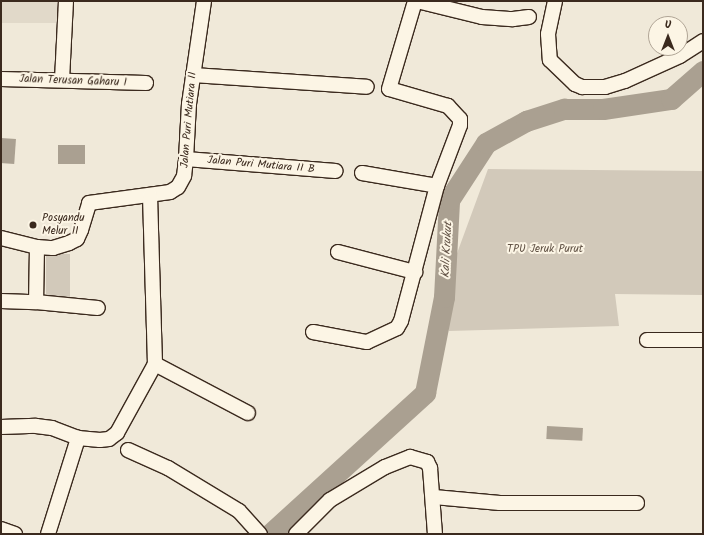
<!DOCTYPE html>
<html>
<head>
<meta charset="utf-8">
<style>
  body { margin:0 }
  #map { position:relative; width:704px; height:535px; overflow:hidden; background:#f0e9d9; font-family:Kalam,sans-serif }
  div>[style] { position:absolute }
  .built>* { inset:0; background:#e1d9c9; transform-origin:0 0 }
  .green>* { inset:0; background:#d2c9ba; transform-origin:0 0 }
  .water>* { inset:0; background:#aaa091; transform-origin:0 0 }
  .river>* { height:21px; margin:-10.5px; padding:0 10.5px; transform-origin:10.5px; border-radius:10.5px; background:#aaa091 }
  .roads { filter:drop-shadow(1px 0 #3b2a1e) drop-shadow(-1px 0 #3b2a1e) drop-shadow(0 1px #3b2a1e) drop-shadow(0 -1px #3b2a1e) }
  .street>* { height:14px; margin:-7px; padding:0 7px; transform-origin:7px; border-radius:7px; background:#fcf5e5 }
  .dots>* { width:11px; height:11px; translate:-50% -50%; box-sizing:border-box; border:2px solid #fcf5e5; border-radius:50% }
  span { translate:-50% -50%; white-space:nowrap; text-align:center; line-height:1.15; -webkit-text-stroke:4px #fcf5e5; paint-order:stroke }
  .street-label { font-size:11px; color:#3b2a1e }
  .poi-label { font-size:11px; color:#3b2a1e }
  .left { translate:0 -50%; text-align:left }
  .park-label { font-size:11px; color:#615245 }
  .water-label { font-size:12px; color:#625346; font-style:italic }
  .frame { position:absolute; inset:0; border:2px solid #3b2a1e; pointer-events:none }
  .north { position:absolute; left:648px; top:16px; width:40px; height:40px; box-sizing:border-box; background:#fcf5e5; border:1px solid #afa495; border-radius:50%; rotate:0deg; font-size:11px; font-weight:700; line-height:16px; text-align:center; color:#3b2a1e }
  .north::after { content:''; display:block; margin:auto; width:14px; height:18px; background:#3b2a1e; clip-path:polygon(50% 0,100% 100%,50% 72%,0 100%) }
</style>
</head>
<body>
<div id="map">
  <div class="built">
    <i style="left:1px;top:1px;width:63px;height:22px"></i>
  </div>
  <div class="green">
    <i style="clip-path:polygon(488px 169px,703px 171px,703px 295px,615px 294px,619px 326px,449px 331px,445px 286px)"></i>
    <i style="left:46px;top:254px;width:24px;height:47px"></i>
  </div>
  <div class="water">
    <i style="left:1px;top:138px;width:15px;height:25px;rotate:4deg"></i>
    <i style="left:58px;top:145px;width:27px;height:19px"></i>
    <i style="left:547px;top:426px;width:36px;height:13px;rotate:3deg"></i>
  </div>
  <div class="river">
    <i style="left:270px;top:534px;width:210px;rotate:-42.3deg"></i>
    <i style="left:425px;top:393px;width:98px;rotate:-78.8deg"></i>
    <i style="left:444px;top:297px;width:97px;rotate:-87deg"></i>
    <i style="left:449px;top:200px;width:68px;rotate:-57deg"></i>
    <i style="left:486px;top:143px;width:46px;rotate:-28.8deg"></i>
    <i style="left:526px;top:121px;width:40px;rotate:-18deg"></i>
    <i style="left:564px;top:109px;width:39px"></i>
    <i style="left:603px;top:109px;width:69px;rotate:-8.4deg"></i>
    <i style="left:671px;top:99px;width:43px;rotate:-41.2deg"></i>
  </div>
  <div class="roads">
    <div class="street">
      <i style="left:417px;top:1px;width:67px;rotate:13.8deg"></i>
      <i style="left:482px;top:17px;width:31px;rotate:4deg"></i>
      <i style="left:513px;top:19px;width:16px;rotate:-7deg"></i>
      <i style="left:555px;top:1px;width:34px;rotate:102deg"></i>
      <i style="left:548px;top:34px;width:26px;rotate:86deg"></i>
      <i style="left:550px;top:60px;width:35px;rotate:44deg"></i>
      <i style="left:575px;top:84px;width:8px;rotate:23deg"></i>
      <i style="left:582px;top:87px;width:23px"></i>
      <i style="left:605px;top:87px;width:21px;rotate:-17deg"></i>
      <i style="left:625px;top:81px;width:60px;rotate:-24.4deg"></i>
      <i style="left:680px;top:56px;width:27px;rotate:-33deg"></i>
      <i style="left:193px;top:75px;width:174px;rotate:3.9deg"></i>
      <i style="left:1px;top:79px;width:145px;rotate:1.6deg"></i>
      <i style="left:62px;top:80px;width:79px;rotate:-87.1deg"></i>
      <i style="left:186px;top:159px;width:150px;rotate:4.6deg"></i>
      <i style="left:362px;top:173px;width:76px;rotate:9.8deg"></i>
      <i style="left:1px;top:238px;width:37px;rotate:14deg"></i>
      <i style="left:37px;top:247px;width:16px;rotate:4deg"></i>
      <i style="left:53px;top:248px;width:17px;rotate:-17deg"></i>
      <i style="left:69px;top:243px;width:9px;rotate:-27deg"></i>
      <i style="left:77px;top:239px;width:10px;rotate:-66deg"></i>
      <i style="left:81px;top:230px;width:28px;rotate:-73deg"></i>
      <i style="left:89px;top:203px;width:82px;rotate:-7.7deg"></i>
      <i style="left:170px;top:192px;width:9px;rotate:-32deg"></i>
      <i style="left:178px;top:187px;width:13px;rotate:-61deg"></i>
      <i style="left:184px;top:176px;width:17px;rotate:-83deg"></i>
      <i style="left:186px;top:159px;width:55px;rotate:-86.9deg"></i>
      <i style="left:189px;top:104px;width:104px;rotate:-81.7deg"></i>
      <i style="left:37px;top:247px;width:55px;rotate:91deg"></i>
      <i style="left:36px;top:302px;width:62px;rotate:5.5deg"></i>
      <i style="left:338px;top:252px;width:80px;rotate:14.6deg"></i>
      <i style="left:1px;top:301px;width:35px;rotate:2deg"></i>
      <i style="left:313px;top:332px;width:55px;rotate:10.5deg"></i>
      <i style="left:367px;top:342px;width:33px;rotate:-25deg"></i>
      <i style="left:397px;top:328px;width:8px;rotate:-60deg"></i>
      <i style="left:401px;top:321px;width:140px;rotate:-75.1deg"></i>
      <i style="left:437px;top:186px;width:65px;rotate:-69.3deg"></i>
      <i style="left:460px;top:125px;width:6px;rotate:-90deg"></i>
      <i style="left:460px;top:119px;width:18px;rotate:-133deg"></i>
      <i style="left:448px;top:106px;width:61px;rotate:-163.9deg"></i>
      <i style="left:389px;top:89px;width:92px;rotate:-73.5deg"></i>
      <i style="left:647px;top:340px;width:56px"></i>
      <i style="left:155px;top:364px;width:105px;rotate:27.8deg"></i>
      <i style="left:1px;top:427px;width:35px;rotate:-2deg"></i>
      <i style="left:36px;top:426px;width:16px;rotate:7deg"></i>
      <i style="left:52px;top:428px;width:28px;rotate:21deg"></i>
      <i style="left:78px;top:438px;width:22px;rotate:5deg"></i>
      <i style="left:100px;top:440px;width:9px;rotate:-6deg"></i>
      <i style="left:109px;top:439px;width:10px;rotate:-37deg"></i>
      <i style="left:117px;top:433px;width:79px;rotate:-61.2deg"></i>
      <i style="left:155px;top:364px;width:169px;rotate:-91.7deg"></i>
      <i style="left:128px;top:450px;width:44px;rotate:24.2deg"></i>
      <i style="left:168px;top:468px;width:83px;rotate:31.2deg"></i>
      <i style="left:239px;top:511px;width:31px;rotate:48deg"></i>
      <i style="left:434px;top:497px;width:66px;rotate:5.2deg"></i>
      <i style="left:500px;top:503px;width:137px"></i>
      <i style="left:1px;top:529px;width:15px;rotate:20deg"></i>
      <i style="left:48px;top:534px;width:101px;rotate:-72.6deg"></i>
      <i style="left:296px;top:534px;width:48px;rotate:-45deg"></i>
      <i style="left:330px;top:500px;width:64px;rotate:-31deg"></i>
      <i style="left:385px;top:467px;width:27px;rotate:-22deg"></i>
      <i style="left:410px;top:457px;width:18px;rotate:16deg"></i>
      <i style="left:427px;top:462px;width:7px;rotate:63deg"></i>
      <i style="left:430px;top:468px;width:66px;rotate:85.7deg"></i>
    </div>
  </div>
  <div class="dots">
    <i style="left:33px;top:225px;background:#3b2a1e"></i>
  </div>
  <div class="street-label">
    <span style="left:73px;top:81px;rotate:2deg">Jalan Terusan Gaharu I</span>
    <span style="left:189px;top:120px;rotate:-85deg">Jalan Puri Mutiara II</span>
    <span style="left:261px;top:165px;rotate:5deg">Jalan Puri Mutiara II B</span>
  </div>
  <div class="poi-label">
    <span class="left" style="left:42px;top:225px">Posyandu<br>Melur II</span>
  </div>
  <div class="park-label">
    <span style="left:545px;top:249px">TPU Jeruk Purut</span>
  </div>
  <div class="water-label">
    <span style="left:447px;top:250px;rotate:-87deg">Kali Krukut</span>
  </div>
  <div class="frame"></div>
  <div class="north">U</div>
</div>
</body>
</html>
